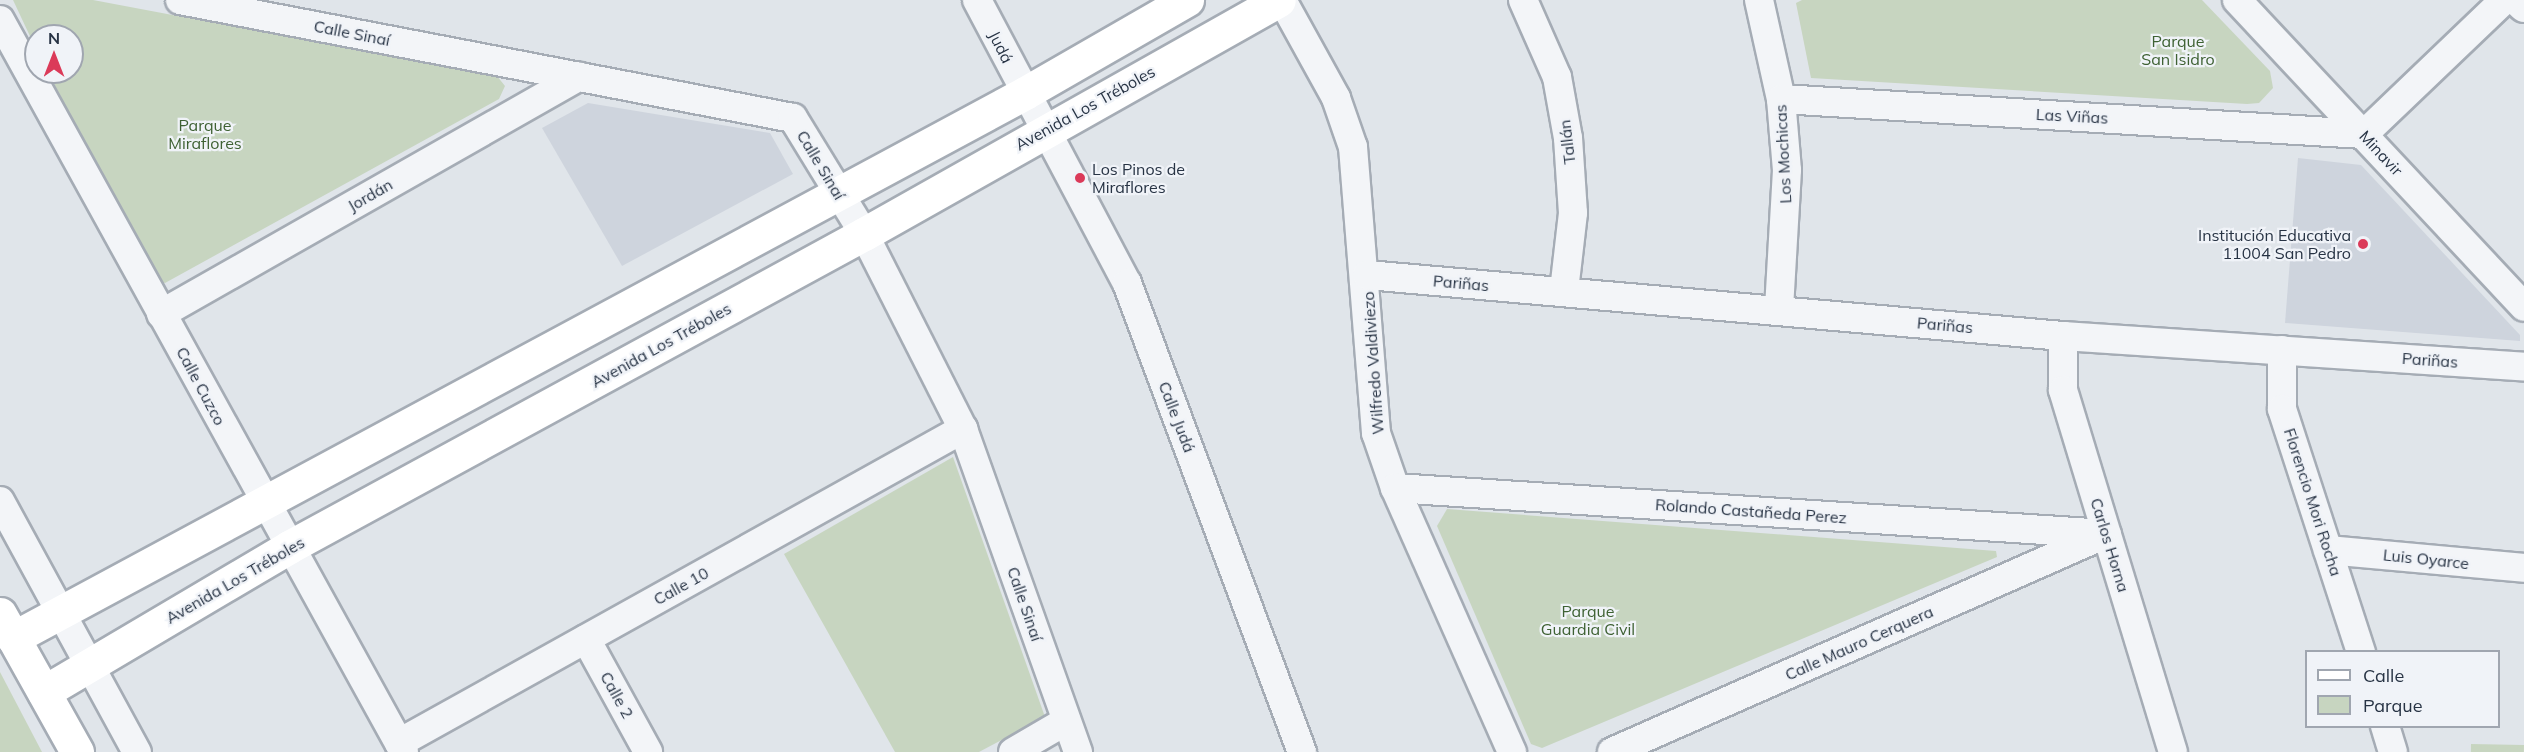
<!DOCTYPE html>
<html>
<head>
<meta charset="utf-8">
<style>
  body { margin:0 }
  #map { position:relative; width:2524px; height:752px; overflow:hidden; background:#e0e5ea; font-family:Mulish,sans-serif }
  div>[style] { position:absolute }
  .built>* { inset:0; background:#ced4dd }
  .green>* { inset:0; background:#c7d5c0; transform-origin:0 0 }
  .roads { filter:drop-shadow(2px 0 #a5acb5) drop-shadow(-2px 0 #a5acb5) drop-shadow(0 2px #a5acb5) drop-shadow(0 -2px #a5acb5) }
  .minor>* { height:28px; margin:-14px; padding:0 14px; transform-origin:14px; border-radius:14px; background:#f3f5f8 }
  .tertiary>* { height:33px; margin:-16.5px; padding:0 16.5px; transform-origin:16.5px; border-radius:16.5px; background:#f3f5f8 }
  .secondary>* { height:33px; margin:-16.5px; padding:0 16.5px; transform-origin:16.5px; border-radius:16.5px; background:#fff }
  .trunk>* { height:33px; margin:-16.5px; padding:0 16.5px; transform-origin:16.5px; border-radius:16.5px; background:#fff }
  .dots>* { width:16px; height:16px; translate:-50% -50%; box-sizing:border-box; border:3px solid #f0f3f8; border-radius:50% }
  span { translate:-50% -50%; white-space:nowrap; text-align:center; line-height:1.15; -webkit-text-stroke:4.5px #f0f3f8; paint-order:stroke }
  .street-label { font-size:16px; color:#273344 }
  .park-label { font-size:16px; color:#3e6133 }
  .poi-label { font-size:16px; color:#273344 }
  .left { translate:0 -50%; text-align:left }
  .right { translate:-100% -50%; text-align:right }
  .legend { position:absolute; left:2305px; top:650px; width:195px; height:78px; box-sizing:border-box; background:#f0f3f8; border:2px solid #a0a6b0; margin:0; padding:8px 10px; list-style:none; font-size:18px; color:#273344 }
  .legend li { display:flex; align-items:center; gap:12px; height:30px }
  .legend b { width:30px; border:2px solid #a0a6b0 }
  .north { position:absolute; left:24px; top:24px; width:60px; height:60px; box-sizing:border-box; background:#f0f3f8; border:2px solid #a0a6b0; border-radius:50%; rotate:0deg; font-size:16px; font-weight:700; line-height:24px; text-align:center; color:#273344 }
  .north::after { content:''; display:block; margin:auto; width:21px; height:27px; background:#db3a59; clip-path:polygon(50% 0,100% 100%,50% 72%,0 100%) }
</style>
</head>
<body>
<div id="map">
  <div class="built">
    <i style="clip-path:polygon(588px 103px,770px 133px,793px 174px,622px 266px,542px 128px)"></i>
    <i style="clip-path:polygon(2298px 158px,2361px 165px,2520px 335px,2520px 341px,2285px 323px)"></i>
  </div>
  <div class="green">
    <i style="clip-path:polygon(13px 0,93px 0,497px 76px,505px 86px,499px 99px,165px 283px,155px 280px,48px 72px,72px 72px,72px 36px,36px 36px,36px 49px)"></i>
    <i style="clip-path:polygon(1802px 0,2202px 0,2270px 71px,2273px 88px,2259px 103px,2247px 104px,1811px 78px,1796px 3px)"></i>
    <i style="clip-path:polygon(953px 457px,1045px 717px,979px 752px,895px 752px,784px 554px)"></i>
    <i style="clip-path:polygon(1447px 509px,1996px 551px,1997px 557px,1542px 748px,1531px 744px,1437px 526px)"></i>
    <i style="clip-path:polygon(0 672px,42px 752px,0 752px)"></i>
    <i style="left:2471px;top:744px;width:53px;height:8px;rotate:1deg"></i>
  </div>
  <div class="roads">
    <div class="minor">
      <i style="left:180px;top:0;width:624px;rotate:10.9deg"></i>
      <i style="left:793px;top:118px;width:136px;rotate:58.5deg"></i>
      <i style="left:864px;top:234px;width:219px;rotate:63.1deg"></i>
      <i style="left:963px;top:429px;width:343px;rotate:70.4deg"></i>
      <i style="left:977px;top:0;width:320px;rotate:62.1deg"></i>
      <i style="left:1127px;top:283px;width:501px;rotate:69.54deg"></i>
      <i style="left:1282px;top:0;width:112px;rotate:61.1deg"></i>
      <i style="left:1336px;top:98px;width:52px;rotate:70.9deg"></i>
      <i style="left:1353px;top:147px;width:287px;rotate:85.4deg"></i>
      <i style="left:1376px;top:433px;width:58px;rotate:70.9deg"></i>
      <i style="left:1395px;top:488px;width:289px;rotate:66.1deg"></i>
      <i style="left:1523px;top:0;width:84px;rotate:66.2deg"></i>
      <i style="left:1557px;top:77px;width:62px;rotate:79.8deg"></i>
      <i style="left:1568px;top:138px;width:75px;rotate:86.2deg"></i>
      <i style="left:1573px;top:213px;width:79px;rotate:96.6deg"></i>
      <i style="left:1759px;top:0;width:101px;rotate:77.5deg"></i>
      <i style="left:1781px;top:99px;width:71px;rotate:85.2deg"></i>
      <i style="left:1787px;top:170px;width:140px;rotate:93.3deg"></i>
      <i style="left:2237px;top:0;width:420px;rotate:46.9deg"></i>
      <i style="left:0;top:20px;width:836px;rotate:61.11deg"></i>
      <i style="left:1781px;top:99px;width:584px;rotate:3.44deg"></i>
      <i style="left:2364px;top:134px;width:194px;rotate:-43.7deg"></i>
      <i style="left:1367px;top:275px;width:699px;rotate:5.01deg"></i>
      <i style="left:2063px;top:336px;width:462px;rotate:3.8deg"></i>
      <i style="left:161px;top:314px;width:481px;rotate:-29.6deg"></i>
      <i style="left:2063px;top:336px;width:54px;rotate:90deg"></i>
      <i style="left:2063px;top:390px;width:378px;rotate:73.1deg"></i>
      <i style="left:2282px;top:350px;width:59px;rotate:90deg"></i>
      <i style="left:2282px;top:409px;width:256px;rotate:72deg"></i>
      <i style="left:1395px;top:488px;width:713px;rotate:3.7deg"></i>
      <i style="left:0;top:501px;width:286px;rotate:61.4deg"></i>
      <i style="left:2328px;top:550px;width:197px;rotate:5.2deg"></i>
      <i style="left:586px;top:639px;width:129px;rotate:61.2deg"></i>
      <i style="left:2385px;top:726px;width:27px;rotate:73deg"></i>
      <i style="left:399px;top:743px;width:646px;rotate:-29.11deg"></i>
      <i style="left:1013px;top:752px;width:61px;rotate:-30.3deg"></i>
      <i style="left:1612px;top:752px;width:535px;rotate:-23.83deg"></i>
    </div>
    <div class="tertiary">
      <i style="left:2519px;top:0;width:7px;rotate:45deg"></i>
    </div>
    <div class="secondary">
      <i style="left:13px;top:638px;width:1149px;rotate:-28.3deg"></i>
      <i style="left:1025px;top:93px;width:187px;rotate:-29.9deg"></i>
      <i style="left:44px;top:692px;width:285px;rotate:-30.6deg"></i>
      <i style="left:289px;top:547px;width:655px;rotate:-28.56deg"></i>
      <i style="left:864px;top:234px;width:476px;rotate:-29.4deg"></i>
    </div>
    <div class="trunk">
      <i style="left:0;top:614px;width:158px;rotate:60.8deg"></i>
    </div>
  </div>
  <div class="dots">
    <i style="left:1080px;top:178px;background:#db3a59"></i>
    <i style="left:2363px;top:244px;background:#db3a59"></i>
  </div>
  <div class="street-label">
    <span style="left:352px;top:33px;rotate:11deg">Calle Sinaí</span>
    <span style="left:1001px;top:47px;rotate:63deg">Judá</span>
    <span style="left:1085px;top:108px;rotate:-29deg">Avenida Los Tréboles</span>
    <span style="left:2072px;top:116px;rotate:3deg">Las Viñas</span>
    <span style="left:1567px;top:142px;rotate:-97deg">Tallán</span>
    <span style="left:2381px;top:153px;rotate:47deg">Minavir</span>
    <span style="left:1783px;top:154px;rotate:-93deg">Los Mochicas</span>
    <span style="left:821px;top:165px;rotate:59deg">Calle Sinaí</span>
    <span style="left:370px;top:195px;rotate:-30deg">Jordán</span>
    <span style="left:1461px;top:283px;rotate:5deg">Pariñas</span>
    <span style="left:1945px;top:325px;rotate:5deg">Pariñas</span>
    <span style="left:661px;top:345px;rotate:-29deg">Avenida Los Tréboles</span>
    <span style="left:2430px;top:360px;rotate:4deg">Pariñas</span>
    <span style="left:1373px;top:363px;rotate:-94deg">Wilfredo Valdiviezo</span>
    <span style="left:201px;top:386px;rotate:62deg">Calle Cuzco</span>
    <span style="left:1177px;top:417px;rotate:69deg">Calle Judá</span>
    <span style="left:2313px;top:502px;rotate:72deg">Florencio Mori Rocha</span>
    <span style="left:1751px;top:511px;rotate:4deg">Rolando Castañeda Perez</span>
    <span style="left:2110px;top:545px;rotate:73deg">Carlos Horna</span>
    <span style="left:2426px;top:559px;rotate:6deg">Luis Oyarce</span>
    <span style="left:235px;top:580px;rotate:-30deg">Avenida Los Tréboles</span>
    <span style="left:681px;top:586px;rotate:-29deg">Calle 10</span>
    <span style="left:1025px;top:604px;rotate:71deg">Calle Sinaí</span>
    <span style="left:1859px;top:643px;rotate:-24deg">Calle Mauro Cerquera</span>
    <span style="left:617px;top:695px;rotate:61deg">Calle 2</span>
  </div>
  <div class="park-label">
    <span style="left:2178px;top:50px">Parque<br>San Isidro</span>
    <span style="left:205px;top:134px">Parque<br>Miraflores</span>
    <span style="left:1588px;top:620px">Parque<br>Guardia Civil</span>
  </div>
  <div class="poi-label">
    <span class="left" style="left:1092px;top:178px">Los Pinos de<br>Miraflores</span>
    <span class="right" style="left:2351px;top:244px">Institución Educativa<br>11004 San Pedro</span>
  </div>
  <ul class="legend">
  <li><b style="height:8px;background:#fff"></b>Calle</li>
  <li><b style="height:16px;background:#c7d5c0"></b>Parque</li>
  </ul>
  <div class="north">N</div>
</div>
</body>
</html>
